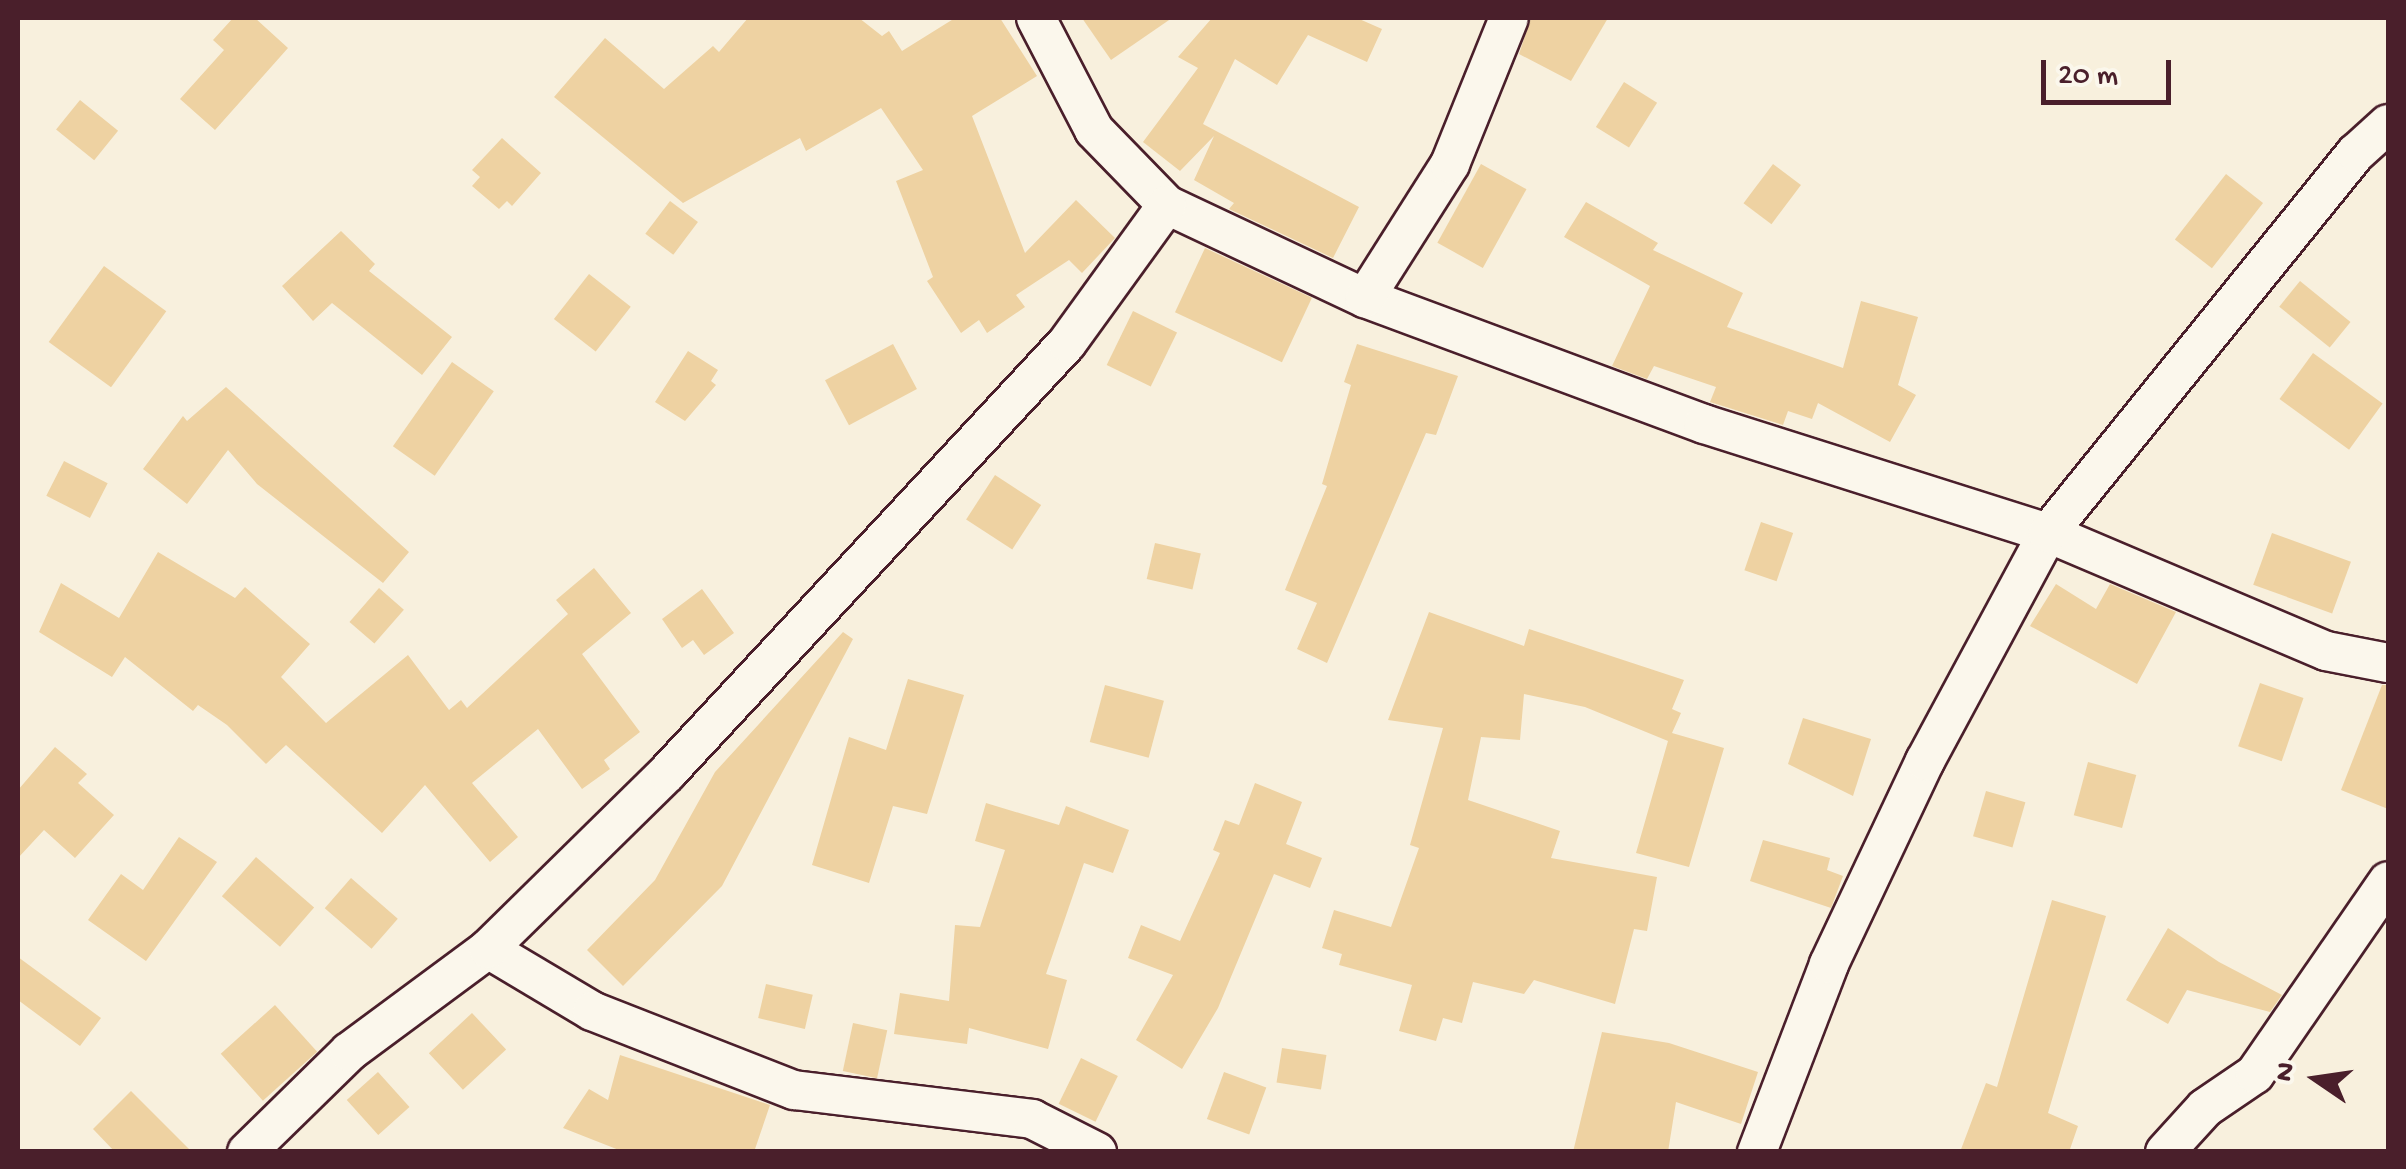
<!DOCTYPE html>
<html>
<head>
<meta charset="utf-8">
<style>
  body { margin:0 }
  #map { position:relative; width:2406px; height:1169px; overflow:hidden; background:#f8f0dd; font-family:"Gochi Hand",sans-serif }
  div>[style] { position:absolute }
  .building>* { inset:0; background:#eed2a2; transform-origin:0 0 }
  .roads { filter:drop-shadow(2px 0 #4a1f2b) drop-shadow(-2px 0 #4a1f2b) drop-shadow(0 2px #4a1f2b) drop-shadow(0 -2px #4a1f2b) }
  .street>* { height:38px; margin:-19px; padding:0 19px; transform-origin:19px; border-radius:19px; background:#fbf7ec }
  span { translate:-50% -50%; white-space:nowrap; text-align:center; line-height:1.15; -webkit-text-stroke:10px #fbf7ec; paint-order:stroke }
  .frame { position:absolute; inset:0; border:20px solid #4a1f2b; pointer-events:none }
  .north { position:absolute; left:2266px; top:1029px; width:100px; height:100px; -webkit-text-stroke:8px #fbf7ec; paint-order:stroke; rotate:283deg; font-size:28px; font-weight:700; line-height:40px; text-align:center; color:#4a1f2b }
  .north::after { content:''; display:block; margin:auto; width:35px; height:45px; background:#4a1f2b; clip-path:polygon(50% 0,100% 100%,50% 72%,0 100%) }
  .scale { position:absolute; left:2041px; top:60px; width:130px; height:45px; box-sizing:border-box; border:5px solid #4a1f2b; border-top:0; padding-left:12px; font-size:30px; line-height:35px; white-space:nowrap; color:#4a1f2b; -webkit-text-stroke:8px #fbf7ec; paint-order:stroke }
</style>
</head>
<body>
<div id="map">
  <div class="building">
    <i style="clip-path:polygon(233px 18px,255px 18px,288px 48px,215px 130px,180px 99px,224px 50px,213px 40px)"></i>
    <i style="clip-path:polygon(748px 18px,859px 18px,882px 36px,889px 31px,902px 51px,955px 18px,1000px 18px,1037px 76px,972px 116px,1025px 253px,1076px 200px,1115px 238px,1082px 273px,1069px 260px,1016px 295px,1025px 307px,987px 333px,979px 320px,961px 333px,927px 281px,933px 277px,896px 181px,923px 170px,881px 108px,806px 151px,800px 138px,683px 203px,554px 97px,605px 38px,664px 89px,713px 46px,719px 52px)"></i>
    <i style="clip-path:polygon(1082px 18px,1172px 18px,1111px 60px)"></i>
    <i style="clip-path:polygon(1212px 18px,1357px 18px,1382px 29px,1367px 62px,1308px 35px,1277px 85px,1235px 59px,1203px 124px,1359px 207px,1333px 258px,1229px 209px,1234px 203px,1194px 180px,1214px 136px,1180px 171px,1143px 142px,1198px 68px,1178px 57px)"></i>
    <i style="clip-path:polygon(1531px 18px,1608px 18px,1571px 81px,1519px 54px)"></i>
    <i style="left:1624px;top:82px;width:39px;height:53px;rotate:32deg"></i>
    <i style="left:80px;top:100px;width:49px;height:38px;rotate:39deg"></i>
    <i style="clip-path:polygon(502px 138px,541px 173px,512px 206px,507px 201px,499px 209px,472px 186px,480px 177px,472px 170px)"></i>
    <i style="left:1481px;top:164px;width:52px;height:90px;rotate:29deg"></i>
    <i style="left:1773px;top:164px;width:35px;height:49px;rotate:37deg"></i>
    <i style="left:2226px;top:174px;width:47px;height:83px;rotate:38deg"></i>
    <i style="left:670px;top:201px;width:35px;height:41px;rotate:37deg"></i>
    <i style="clip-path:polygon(1586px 202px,1658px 243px,1653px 250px,1743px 293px,1727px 327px,1843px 368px,1861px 301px,1918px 317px,1898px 385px,1916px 395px,1890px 442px,1818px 403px,1812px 419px,1788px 411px,1783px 425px,1710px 402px,1716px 387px,1654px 366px,1647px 379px,1612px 366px,1650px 286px,1564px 237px)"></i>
    <i style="clip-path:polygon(341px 231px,375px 264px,369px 271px,452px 337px,422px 375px,332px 303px,313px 321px,282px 286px)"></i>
    <i style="left:1205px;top:248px;width:118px;height:71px;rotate:25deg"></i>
    <i style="left:104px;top:266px;width:77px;height:94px;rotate:36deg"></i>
    <i style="left:589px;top:274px;width:53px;height:57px;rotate:38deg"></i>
    <i style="left:2300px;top:281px;width:65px;height:33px;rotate:39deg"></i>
    <i style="left:1133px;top:311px;width:49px;height:60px;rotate:26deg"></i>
    <i style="left:893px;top:344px;width:51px;height:77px;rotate:62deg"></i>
    <i style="clip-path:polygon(1357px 344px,1458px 376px,1436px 435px,1426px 433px,1327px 663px,1297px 649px,1317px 603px,1285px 590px,1327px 486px,1322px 484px,1351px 385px,1344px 382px)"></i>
    <i style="clip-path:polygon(688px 351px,718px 370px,711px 381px,716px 385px,685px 421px,655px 402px)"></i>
    <i style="left:2313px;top:353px;width:86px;height:57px;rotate:36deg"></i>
    <i style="left:452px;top:362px;width:51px;height:103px;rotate:35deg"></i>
    <i style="clip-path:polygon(226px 387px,409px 552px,383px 583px,257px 484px,228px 450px,187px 504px,143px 469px,183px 416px,187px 421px)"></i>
    <i style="left:64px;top:461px;width:49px;height:39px;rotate:27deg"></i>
    <i style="left:995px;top:475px;width:55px;height:53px;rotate:33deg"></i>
    <i style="left:1761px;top:522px;width:34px;height:51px;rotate:19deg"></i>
    <i style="left:2272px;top:533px;width:84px;height:55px;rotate:20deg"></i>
    <i style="left:1155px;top:543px;width:47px;height:37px;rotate:13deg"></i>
    <i style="clip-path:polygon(158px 552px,235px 598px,245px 587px,310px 644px,281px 677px,326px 723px,408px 655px,449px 710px,461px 700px,467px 708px,568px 614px,556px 600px,594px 568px,631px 613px,582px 654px,640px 732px,604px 760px,610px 769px,582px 789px,538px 729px,472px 783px,518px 837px,490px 862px,425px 785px,382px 833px,286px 745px,266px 764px,227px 725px,198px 705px,193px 711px,125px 657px,112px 677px,39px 632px,61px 583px,119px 618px)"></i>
    <i style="clip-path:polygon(2056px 584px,2096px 609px,2110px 584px,2176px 612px,2137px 684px,2030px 626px)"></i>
    <i style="left:379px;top:588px;width:33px;height:45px;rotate:41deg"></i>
    <i style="clip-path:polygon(702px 589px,734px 633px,704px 655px,693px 640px,682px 648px,662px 619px)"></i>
    <i style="clip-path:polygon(1429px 612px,1524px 646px,1529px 629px,1684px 680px,1672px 709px,1681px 713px,1672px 733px,1724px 748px,1689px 867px,1636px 853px,1668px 741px,1585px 707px,1524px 694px,1520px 740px,1481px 737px,1468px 800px,1560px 831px,1551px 858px,1657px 877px,1647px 931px,1634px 929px,1615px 1004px,1534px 980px,1524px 994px,1473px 982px,1462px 1023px,1443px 1018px,1436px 1041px,1399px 1031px,1412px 985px,1339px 965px,1342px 954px,1322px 948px,1334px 910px,1391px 927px,1419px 848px,1410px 845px,1443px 728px,1388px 720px)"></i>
    <i style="clip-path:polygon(843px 632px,853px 639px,722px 886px,623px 986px,587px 950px,655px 880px,715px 772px)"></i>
    <i style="clip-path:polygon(908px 679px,964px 695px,927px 814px,893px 806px,869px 883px,812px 865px,849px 737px,886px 750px)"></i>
    <i style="left:2260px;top:683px;width:46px;height:67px;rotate:19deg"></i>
    <i style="left:1105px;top:685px;width:61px;height:59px;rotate:15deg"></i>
    <i style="clip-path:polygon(2382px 685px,2388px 685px,2388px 809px,2341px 790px)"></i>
    <i style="clip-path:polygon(1803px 718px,1871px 739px,1853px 796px,1788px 764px)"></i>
    <i style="clip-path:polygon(55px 747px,87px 774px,78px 783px,114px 815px,75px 858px,44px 830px,18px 858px,18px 790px)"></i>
    <i style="left:2088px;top:762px;width:50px;height:55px;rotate:15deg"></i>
    <i style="clip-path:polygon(1255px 783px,1302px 802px,1286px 844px,1322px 858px,1310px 888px,1274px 874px,1218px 1008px,1182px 1069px,1136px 1040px,1173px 975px,1128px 958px,1141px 925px,1180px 941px,1220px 853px,1213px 850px,1225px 820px,1239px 825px)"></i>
    <i style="left:1986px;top:791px;width:41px;height:47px;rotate:16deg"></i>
    <i style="clip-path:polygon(986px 803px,1059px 825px,1066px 806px,1129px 830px,1113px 873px,1084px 863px,1046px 974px,1067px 980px,1048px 1049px,969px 1028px,967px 1044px,894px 1034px,900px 993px,949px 1001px,955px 925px,980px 927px,1005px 850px,975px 841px)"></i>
    <i style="clip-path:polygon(179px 837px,217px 862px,146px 961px,88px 920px,121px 874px,143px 890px)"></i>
    <i style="clip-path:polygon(1763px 840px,1830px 858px,1827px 870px,1843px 876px,1831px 908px,1750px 881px)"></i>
    <i style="left:256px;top:857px;width:77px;height:52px;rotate:41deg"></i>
    <i style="left:351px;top:878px;width:62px;height:40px;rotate:41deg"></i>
    <i style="clip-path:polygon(2052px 900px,2106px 916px,2048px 1113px,2078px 1126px,2069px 1152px,1960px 1152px,1986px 1083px,1997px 1087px)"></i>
    <i style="clip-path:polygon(2168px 928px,2219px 962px,2282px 995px,2270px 1012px,2187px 990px,2168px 1024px,2126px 1000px)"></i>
    <i style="clip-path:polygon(18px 957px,101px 1018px,80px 1046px,18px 1000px)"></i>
    <i style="left:766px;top:984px;width:48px;height:35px;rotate:13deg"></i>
    <i style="left:275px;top:1005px;width:63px;height:73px;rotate:48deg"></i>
    <i style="left:472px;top:1013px;width:50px;height:59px;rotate:47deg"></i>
    <i style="left:853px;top:1023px;width:35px;height:49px;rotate:12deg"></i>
    <i style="clip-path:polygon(1602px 1032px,1669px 1043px,1758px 1072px,1741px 1124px,1676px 1102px,1668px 1152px,1573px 1152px)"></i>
    <i style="left:1282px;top:1048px;width:45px;height:35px;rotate:9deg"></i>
    <i style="clip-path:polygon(620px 1055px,770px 1105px,754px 1152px,624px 1152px,563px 1128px,589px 1089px,608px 1100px)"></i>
    <i style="left:1081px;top:1058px;width:41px;height:51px;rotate:26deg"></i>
    <i style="left:378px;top:1072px;width:47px;height:42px;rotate:48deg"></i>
    <i style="left:1224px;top:1072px;width:45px;height:50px;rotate:20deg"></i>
    <i style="clip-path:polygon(131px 1091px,192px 1152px,115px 1152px,93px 1129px)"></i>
  </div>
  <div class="roads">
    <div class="street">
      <i style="left:1036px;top:18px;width:126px;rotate:62.6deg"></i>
      <i style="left:1094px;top:130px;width:105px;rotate:45.8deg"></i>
      <i style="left:1167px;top:205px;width:219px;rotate:25.2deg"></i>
      <i style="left:1365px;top:298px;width:362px;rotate:20.4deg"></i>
      <i style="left:1704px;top:424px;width:361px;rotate:17.6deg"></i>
      <i style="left:2048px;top:533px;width:302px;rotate:23deg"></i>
      <i style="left:2326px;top:651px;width:63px;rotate:11deg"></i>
      <i style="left:1365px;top:298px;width:159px;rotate:-57.6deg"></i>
      <i style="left:1450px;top:164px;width:157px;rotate:-68deg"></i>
      <i style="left:488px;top:949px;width:121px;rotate:30.8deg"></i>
      <i style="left:592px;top:1011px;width:217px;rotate:21.4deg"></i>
      <i style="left:794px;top:1090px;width:240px;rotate:6.9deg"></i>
      <i style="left:1032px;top:1119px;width:73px;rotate:26.9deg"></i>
      <i style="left:247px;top:1152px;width:143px;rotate:-44.4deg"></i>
      <i style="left:349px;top:1052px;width:173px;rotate:-36.5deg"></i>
      <i style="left:488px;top:949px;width:251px;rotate:-44.5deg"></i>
      <i style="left:667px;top:773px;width:587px;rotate:-47.07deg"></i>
      <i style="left:1067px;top:343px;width:170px;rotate:-54.1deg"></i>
      <i style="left:1757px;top:1152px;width:201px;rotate:-69deg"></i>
      <i style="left:1829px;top:964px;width:225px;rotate:-64.7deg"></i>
      <i style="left:1925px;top:761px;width:259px;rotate:-61.7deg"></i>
      <i style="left:2048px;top:533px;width:489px;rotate:-51deg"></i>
      <i style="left:2356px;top:153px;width:43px;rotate:-42.2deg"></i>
      <i style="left:2165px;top:1152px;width:59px;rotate:-47.7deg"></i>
      <i style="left:2205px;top:1108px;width:60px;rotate:-34.2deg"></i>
      <i style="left:2255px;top:1074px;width:234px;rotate:-55.4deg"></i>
    </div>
  </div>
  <div class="frame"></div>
  <div class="north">N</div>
  <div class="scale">20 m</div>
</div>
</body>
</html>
